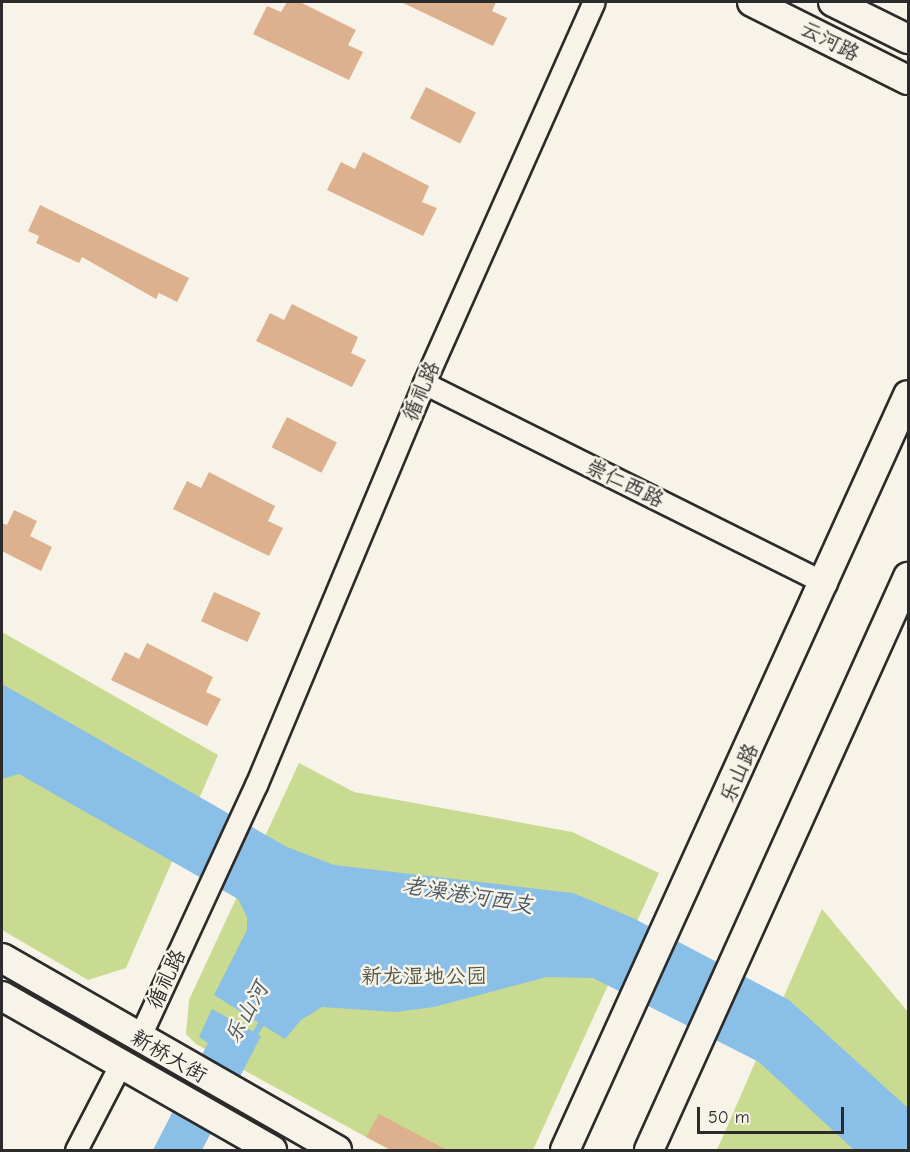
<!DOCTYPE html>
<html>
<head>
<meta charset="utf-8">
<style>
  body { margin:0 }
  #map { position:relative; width:910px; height:1152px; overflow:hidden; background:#f7f3e8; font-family:"Comic Neue","LXGW WenKai TC",sans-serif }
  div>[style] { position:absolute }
  .green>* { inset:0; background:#c8db90 }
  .water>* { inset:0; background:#8abfe7 }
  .stream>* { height:6px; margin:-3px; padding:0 3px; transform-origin:3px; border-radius:3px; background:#8abfe7 }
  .building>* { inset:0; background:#ddb18e; transform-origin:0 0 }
  .roads { filter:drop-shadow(2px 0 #2b2b2b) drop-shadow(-2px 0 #2b2b2b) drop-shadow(0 2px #2b2b2b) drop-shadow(0 -2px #2b2b2b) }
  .street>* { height:21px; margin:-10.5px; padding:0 10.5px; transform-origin:10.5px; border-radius:10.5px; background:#f7f3e8 }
  .secondary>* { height:28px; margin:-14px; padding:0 14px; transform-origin:14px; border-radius:14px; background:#f7f3e8 }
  span { translate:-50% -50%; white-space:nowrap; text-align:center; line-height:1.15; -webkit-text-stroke:5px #f7f3e8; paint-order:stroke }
  .street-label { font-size:21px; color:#2b2b2b }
  .park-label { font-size:21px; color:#525744 }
  .water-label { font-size:22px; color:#485763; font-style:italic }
  .frame { position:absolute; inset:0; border:3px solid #2b2b2b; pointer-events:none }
  .scale { position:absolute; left:697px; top:1107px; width:147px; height:27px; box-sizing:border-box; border:3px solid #2b2b2b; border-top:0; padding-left:8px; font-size:18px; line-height:21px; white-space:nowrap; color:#2b2b2b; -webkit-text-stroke:4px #f7f3e8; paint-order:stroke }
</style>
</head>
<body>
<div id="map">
  <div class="green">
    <i style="clip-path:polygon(2px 632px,218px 755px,126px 968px,88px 980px,2px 930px)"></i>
    <i style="clip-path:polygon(299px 763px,354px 792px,572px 832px,659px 873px,533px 1150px,390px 1150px,196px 1044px,186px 1034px,189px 1000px)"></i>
    <i style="clip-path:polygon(822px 909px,908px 1012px,908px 1150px,717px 1150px)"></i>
  </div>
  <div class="water">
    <i style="clip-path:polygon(2px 684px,287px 847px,334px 865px,573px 893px,633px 918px,789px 1000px,908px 1108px,908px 1150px,854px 1150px,759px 1062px,593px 978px,547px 977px,434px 1007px,395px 1012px,322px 1007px,301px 1020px,285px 1039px,214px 995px,247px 930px,247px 917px,238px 899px,19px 774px,2px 779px)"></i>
    <i style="clip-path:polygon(212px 1009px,261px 1036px,202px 1150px,153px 1150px,208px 1043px,199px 1037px)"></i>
  </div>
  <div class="stream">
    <i style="left:252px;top:1039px;width:23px;rotate:-59deg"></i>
  </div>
  <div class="building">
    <i style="clip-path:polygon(287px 2px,300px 2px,356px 30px,348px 45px,363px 52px,349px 80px,253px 34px,267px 6px,281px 12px)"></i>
    <i style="clip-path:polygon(401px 2px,496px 2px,492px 11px,507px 18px,493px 46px)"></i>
    <i style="left:426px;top:87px;width:56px;height:35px;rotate:27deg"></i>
    <i style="clip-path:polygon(363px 152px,429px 186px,422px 202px,437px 208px,423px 236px,327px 190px,341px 162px,355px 169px)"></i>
    <i style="clip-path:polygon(40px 205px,189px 278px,177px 302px,159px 293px,156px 299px,82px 257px,79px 263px,36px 243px,39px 236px,28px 231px)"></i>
    <i style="clip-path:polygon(292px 304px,358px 337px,351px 353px,366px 360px,352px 387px,256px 341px,270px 313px,284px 320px)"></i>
    <i style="left:287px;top:417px;width:56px;height:34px;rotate:27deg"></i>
    <i style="clip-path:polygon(209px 472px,275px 506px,268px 521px,283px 528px,269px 556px,173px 509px,187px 481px,201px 488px)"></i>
    <i style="clip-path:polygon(14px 510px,37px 521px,30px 536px,52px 547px,41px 571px,2px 551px,2px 523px,7px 525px)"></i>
    <i style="left:214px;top:592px;width:51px;height:32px;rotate:24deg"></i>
    <i style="clip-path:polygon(147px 643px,213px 677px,206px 692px,221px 699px,207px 726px,111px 680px,125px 652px,139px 659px)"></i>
    <i style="clip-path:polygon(379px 1114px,447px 1150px,391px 1150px,366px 1137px)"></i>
  </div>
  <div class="roads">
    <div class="street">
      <i style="left:424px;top:383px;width:449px;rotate:26.5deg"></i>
      <i style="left:139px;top:1038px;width:279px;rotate:-65.2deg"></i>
      <i style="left:256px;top:785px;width:436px;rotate:-67.3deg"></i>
      <i style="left:424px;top:383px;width:417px;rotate:-66deg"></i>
      <i style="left:76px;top:1150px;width:96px;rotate:-62.6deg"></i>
    </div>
    <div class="secondary">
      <i style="left:752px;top:2px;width:174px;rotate:26.6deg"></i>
      <i style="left:833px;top:2px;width:84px;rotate:26.3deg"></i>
      <i style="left:2px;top:958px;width:386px;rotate:29.8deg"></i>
      <i style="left:2px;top:996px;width:311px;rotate:29.7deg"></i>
      <i style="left:565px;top:1150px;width:829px;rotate:-65.57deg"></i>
      <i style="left:649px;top:1150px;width:629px;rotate:-65.68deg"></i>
    </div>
  </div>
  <div class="street-label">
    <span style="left:830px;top:41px;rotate:27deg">云河路</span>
    <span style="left:421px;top:391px;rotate:-67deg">循礼路</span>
    <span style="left:625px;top:483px;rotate:26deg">崇仁西路</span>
    <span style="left:739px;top:773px;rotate:-65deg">乐山路</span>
    <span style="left:166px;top:979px;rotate:-65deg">循礼路</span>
    <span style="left:169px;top:1056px;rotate:30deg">新桥大街</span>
  </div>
  <div class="park-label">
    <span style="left:424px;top:976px">新龙湿地公园</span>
  </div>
  <div class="water-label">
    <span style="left:468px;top:896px;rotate:9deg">老澡港河西支</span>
    <span style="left:247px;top:1013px;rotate:-61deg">乐山河</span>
  </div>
  <div class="frame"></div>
  <div class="scale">50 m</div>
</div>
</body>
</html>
